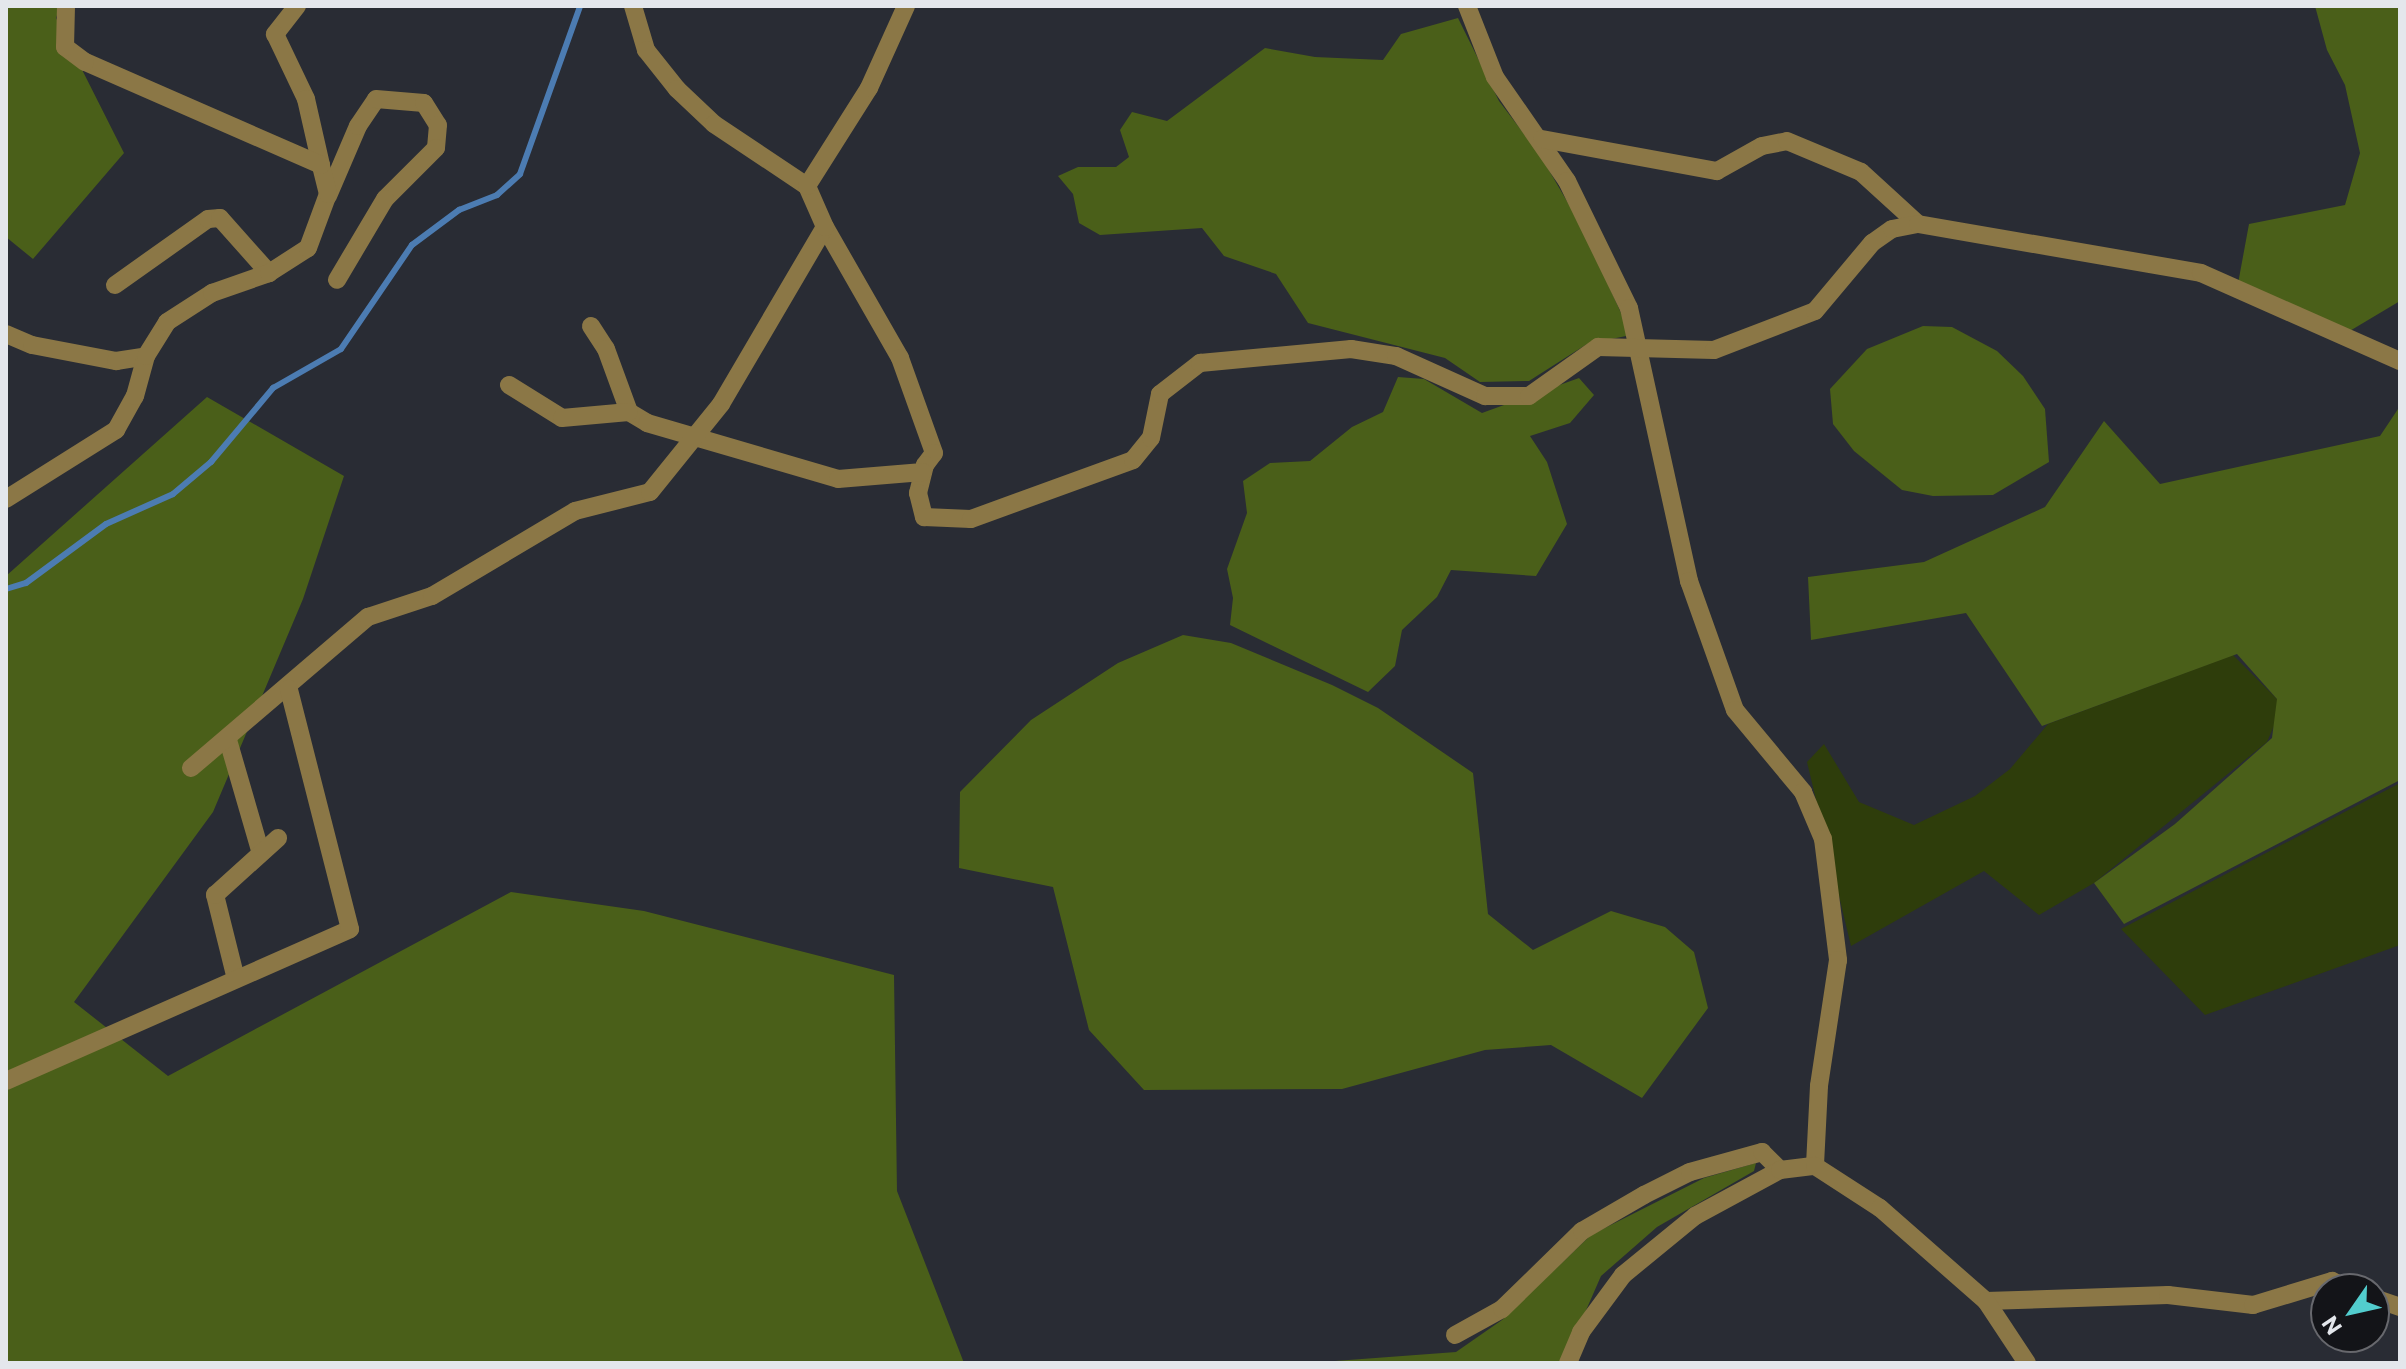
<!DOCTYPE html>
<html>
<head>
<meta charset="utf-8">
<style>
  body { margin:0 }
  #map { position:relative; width:2406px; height:1369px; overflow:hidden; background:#292c34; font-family:Commissioner,sans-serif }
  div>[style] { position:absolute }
  .green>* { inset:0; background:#2e3d0b }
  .forest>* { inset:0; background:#4a5f19 }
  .stream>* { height:6px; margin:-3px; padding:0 3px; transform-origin:3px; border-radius:3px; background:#4c7cb2 }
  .minor>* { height:18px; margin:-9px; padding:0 9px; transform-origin:9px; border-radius:9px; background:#8b7746 }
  span { translate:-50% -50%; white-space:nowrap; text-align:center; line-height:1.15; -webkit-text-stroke:7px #131418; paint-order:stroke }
  .frame { position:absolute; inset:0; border:8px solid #e4e7ec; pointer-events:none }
  .north { position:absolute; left:2310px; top:1273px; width:80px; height:80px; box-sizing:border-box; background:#131418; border:2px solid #67686d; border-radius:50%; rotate:236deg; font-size:22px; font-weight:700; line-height:32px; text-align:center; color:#e4e7ec }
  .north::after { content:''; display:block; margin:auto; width:28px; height:36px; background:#52cdce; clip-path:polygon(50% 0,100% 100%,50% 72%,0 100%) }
</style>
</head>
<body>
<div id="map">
  <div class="green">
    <i style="clip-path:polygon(2233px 655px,2283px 705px,2267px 742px,2094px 883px,2039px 915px,1984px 871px,1851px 946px,1807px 762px,1824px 744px,1859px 802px,1914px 825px,1975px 796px,2010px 769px,2048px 724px)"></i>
    <i style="clip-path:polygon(2400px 783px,2400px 945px,2205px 1015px,2121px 929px)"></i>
  </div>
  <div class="forest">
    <i style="clip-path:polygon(6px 6px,60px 6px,56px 18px,124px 153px,33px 259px,6px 237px)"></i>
    <i style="clip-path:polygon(2315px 6px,2400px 6px,2400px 301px,2348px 332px,2237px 289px,2249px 224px,2345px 205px,2360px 153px,2345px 85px,2327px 50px)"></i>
    <i style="clip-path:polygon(1458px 18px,1499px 101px,1540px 155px,1582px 227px,1631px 335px,1587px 344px,1529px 381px,1480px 382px,1445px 358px,1308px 323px,1276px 274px,1224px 256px,1202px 228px,1100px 235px,1079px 223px,1073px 194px,1058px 176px,1078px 167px,1116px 167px,1129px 157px,1120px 130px,1132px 112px,1167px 121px,1265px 48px,1315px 57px,1383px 60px,1401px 34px)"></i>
    <i style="clip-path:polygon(1923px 326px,1952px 327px,1997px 351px,2023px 376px,2045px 409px,2049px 462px,1993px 495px,1933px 496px,1902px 490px,1854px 451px,1833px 424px,1830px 389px,1867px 349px)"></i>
    <i style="clip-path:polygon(1398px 377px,1424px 379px,1482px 413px,1579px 378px,1594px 395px,1570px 423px,1530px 436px,1547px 462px,1567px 524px,1536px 576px,1451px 570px,1437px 597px,1402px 630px,1395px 666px,1368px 692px,1230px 625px,1233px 598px,1227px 569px,1247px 513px,1243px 481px,1270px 463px,1310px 461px,1352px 427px,1383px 412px)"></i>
    <i style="clip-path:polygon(207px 397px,344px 476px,303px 599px,213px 812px,74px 1002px,168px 1076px,511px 892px,644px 911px,894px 975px,897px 1191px,964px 1363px,6px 1363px,6px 576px)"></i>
    <i style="clip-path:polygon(2400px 406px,2400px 780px,2124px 924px,2094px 883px,2175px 824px,2272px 738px,2277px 699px,2237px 654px,2042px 726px,1966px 613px,1811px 640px,1808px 577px,1924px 562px,2045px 507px,2104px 421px,2160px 484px,2380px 436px)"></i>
    <i style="clip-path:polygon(1183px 635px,1231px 643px,1332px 685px,1378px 708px,1473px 773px,1488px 914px,1533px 950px,1611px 911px,1665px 927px,1694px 952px,1708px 1008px,1642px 1098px,1551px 1045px,1485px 1050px,1342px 1089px,1144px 1090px,1089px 1030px,1053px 887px,959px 868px,960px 792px,1031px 720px,1118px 663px)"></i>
    <i style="clip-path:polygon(1756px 1163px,1754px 1171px,1657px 1227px,1601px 1276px,1563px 1363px,1308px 1363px,1456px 1352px,1502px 1320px,1591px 1235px,1704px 1178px)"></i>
  </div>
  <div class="stream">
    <i style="left:6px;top:589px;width:21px;rotate:-17deg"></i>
    <i style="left:26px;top:583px;width:99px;rotate:-36.4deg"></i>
    <i style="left:106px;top:524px;width:73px;rotate:-24.1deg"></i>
    <i style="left:173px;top:494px;width:50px;rotate:-40.1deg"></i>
    <i style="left:211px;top:462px;width:97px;rotate:-50deg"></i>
    <i style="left:273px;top:388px;width:78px;rotate:-29.8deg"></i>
    <i style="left:341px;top:349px;width:126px;rotate:-55.7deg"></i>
    <i style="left:412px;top:245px;width:59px;rotate:-36.7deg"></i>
    <i style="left:459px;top:210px;width:41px;rotate:-21.5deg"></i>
    <i style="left:497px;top:195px;width:31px;rotate:-42deg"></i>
    <i style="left:520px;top:174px;width:178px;rotate:-70.3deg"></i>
  </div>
  <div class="minor">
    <i style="left:297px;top:6px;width:36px;rotate:128deg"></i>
    <i style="left:275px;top:34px;width:72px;rotate:64.5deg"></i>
    <i style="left:306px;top:99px;width:68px;rotate:77.2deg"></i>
    <i style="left:633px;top:6px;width:46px;rotate:73.5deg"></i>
    <i style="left:646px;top:50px;width:50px;rotate:51.5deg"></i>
    <i style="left:677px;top:89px;width:51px;rotate:43.4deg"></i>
    <i style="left:714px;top:124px;width:112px;rotate:33.7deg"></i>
    <i style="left:1467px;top:6px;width:76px;rotate:68.5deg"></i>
    <i style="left:1495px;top:77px;width:126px;rotate:55.3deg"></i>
    <i style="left:1567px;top:181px;width:141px;rotate:64deg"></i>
    <i style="left:1629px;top:308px;width:280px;rotate:77.6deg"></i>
    <i style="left:1689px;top:581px;width:137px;rotate:70.4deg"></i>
    <i style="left:1735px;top:710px;width:107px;rotate:50.3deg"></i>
    <i style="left:1803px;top:792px;width:51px;rotate:66.9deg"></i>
    <i style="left:1823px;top:839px;width:122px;rotate:82.9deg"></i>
    <i style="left:1838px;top:960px;width:127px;rotate:98.6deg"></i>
    <i style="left:1819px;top:1086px;width:80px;rotate:92.9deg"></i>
    <i style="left:1542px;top:139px;width:178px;rotate:10.4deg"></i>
    <i style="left:1717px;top:171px;width:51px;rotate:-29.1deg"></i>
    <i style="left:1762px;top:146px;width:25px;rotate:-11deg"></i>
    <i style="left:1787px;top:141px;width:80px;rotate:22.7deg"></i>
    <i style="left:1861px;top:172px;width:77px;rotate:42.4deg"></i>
    <i style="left:328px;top:196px;width:76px;rotate:-66.8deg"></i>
    <i style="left:358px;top:126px;width:32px;rotate:-56deg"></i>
    <i style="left:376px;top:99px;width:48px;rotate:4.8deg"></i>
    <i style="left:424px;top:103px;width:26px;rotate:58deg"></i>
    <i style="left:438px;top:125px;width:23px;rotate:95deg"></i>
    <i style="left:436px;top:148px;width:72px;rotate:135deg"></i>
    <i style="left:385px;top:199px;width:94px;rotate:120.7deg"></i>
    <i style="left:825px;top:227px;width:151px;rotate:60.2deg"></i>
    <i style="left:900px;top:358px;width:101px;rotate:70.3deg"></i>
    <i style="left:934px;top:453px;width:15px;rotate:127deg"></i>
    <i style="left:925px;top:465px;width:29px;rotate:104deg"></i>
    <i style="left:918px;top:493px;width:25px;rotate:76deg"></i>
    <i style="left:924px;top:517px;width:47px;rotate:2.4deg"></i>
    <i style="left:971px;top:519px;width:172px;rotate:-20deg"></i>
    <i style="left:1133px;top:460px;width:28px;rotate:-51deg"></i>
    <i style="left:1151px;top:438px;width:45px;rotate:-78.4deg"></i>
    <i style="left:1160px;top:394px;width:51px;rotate:-37.8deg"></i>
    <i style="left:1200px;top:363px;width:152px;rotate:-5.3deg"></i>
    <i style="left:1351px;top:349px;width:46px;rotate:8.8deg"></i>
    <i style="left:1396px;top:356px;width:98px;rotate:24.2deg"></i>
    <i style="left:1485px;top:396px;width:44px"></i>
    <i style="left:1529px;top:396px;width:85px;rotate:-35.4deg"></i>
    <i style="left:1598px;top:347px;width:116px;rotate:1.5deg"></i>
    <i style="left:1714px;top:350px;width:108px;rotate:-21.1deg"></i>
    <i style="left:1815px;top:311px;width:89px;rotate:-50deg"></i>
    <i style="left:1872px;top:243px;width:24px;rotate:-35deg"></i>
    <i style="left:1892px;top:229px;width:26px;rotate:-11deg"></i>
    <i style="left:1918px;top:224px;width:287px;rotate:9.8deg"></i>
    <i style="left:2201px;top:273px;width:218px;rotate:23.9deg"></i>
    <i style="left:115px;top:285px;width:114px;rotate:-35.4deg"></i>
    <i style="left:208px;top:219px;width:12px;rotate:-5deg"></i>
    <i style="left:220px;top:218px;width:74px;rotate:48.3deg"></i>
    <i style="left:591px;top:326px;width:27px;rotate:57deg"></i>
    <i style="left:606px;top:349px;width:67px;rotate:69.9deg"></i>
    <i style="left:629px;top:412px;width:21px;rotate:31deg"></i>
    <i style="left:647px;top:423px;width:199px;rotate:16.3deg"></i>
    <i style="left:838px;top:479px;width:85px;rotate:-4.7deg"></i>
    <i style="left:6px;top:334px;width:28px;rotate:23deg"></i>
    <i style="left:32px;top:345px;width:86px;rotate:10.8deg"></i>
    <i style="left:116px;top:361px;width:30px;rotate:-9deg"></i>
    <i style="left:509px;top:385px;width:62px;rotate:31.9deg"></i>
    <i style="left:562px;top:418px;width:67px;rotate:-5.1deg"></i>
    <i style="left:6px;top:499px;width:130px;rotate:-32.1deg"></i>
    <i style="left:116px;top:430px;width:39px;rotate:-61deg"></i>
    <i style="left:135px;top:396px;width:41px;rotate:-74.6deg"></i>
    <i style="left:146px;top:356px;width:40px;rotate:-58deg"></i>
    <i style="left:167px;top:322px;width:54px;rotate:-32.8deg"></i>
    <i style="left:212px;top:293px;width:60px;rotate:-19.3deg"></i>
    <i style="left:269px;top:273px;width:46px;rotate:-32.7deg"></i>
    <i style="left:308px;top:248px;width:58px;rotate:-69.7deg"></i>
    <i style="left:328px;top:194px;width:30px;rotate:-104deg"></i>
    <i style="left:321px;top:165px;width:257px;rotate:-156.4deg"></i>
    <i style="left:85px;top:62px;width:25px;rotate:-143deg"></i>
    <i style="left:65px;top:47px;width:41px;rotate:-88.6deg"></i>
    <i style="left:228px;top:740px;width:115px;rotate:73.8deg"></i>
    <i style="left:191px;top:768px;width:233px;rotate:-40.5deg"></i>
    <i style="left:368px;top:617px;width:67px;rotate:-18.2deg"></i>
    <i style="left:432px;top:596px;width:166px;rotate:-30.7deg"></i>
    <i style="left:575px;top:511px;width:77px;rotate:-14.2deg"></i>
    <i style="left:650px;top:492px;width:113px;rotate:-51.1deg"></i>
    <i style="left:721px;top:404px;width:205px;rotate:-59.6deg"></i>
    <i style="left:825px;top:227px;width:45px;rotate:-113.7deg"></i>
    <i style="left:807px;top:186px;width:116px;rotate:-57.7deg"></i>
    <i style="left:869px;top:88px;width:90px;rotate:-65.7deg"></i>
    <i style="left:236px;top:979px;width:87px;rotate:-104deg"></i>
    <i style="left:215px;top:895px;width:85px;rotate:-42.1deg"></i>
    <i style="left:6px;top:1081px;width:376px;rotate:-23.8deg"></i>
    <i style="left:350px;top:929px;width:248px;rotate:-104.3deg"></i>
    <i style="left:2374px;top:1298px;width:28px;rotate:19deg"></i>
    <i style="left:1986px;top:1301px;width:182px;rotate:-1.9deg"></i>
    <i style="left:2168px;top:1295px;width:86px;rotate:6.7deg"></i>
    <i style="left:2253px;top:1305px;width:83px;rotate:-16.9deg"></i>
    <i style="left:2332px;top:1281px;width:22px;rotate:22deg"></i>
    <i style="left:1455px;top:1335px;width:54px;rotate:-29deg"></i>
    <i style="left:1502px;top:1309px;width:112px;rotate:-44.3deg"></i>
    <i style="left:1582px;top:1231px;width:72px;rotate:-30.1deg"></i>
    <i style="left:1644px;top:1195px;width:51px;rotate:-26.6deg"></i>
    <i style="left:1690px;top:1172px;width:75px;rotate:-15.5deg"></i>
    <i style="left:1762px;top:1152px;width:25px;rotate:45deg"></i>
    <i style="left:1568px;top:1363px;width:34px;rotate:-67deg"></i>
    <i style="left:1581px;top:1332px;width:71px;rotate:-53.6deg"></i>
    <i style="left:1623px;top:1275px;width:93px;rotate:-39.3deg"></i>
    <i style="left:1695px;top:1216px;width:97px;rotate:-28.4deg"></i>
    <i style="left:1780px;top:1170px;width:35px;rotate:-7deg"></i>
    <i style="left:1815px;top:1166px;width:77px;rotate:32.9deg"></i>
    <i style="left:1880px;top:1208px;width:141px;rotate:41.3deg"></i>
    <i style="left:1986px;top:1301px;width:74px;rotate:56.5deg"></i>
  </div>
  <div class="frame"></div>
  <div class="north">N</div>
</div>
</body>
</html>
